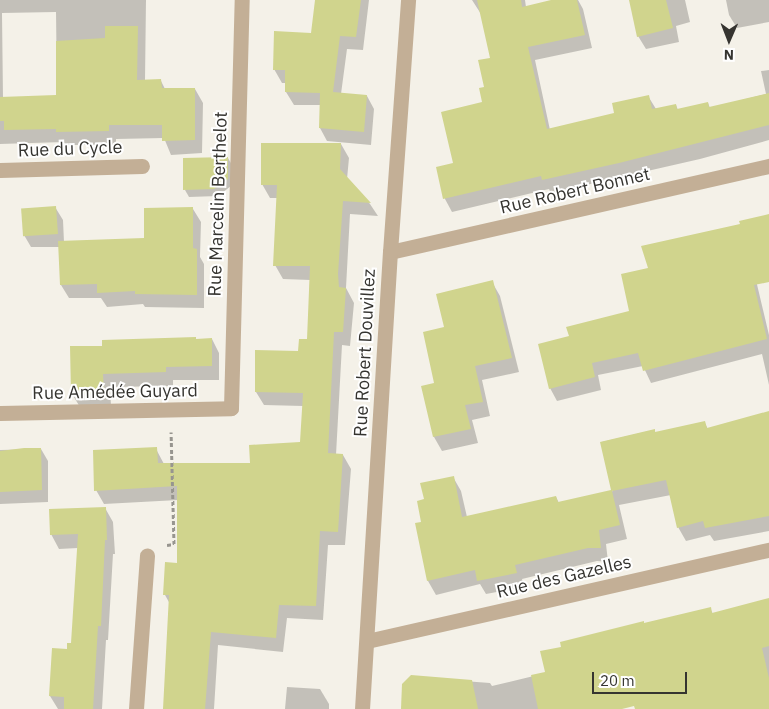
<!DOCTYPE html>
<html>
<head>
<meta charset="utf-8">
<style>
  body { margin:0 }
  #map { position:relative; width:769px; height:709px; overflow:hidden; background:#f4f1e8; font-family:"IBM Plex Sans",sans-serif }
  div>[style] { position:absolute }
  .shadow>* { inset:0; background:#0003 }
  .building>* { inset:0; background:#d0d48d; transform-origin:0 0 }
  .path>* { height:3px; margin-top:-1.5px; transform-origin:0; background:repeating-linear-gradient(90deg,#97958f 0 4px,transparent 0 6.5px) }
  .street>* { height:15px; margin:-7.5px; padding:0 7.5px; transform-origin:7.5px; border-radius:7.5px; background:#c3af96 }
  span { translate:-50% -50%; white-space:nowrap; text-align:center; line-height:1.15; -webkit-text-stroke:4px #fff; paint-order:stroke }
  .street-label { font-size:18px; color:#353430 }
  .north { position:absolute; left:704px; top:15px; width:50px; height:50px; -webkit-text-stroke:4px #fff; paint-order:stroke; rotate:181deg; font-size:14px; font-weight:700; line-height:20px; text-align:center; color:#353430 }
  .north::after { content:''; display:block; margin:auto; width:18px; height:22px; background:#353430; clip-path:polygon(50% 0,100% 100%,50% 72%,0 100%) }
  .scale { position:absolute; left:592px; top:672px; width:95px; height:22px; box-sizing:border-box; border:2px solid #353430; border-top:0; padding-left:6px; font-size:15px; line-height:18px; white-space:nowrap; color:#353430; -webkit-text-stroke:4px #fff; paint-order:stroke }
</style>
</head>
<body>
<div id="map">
  <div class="shadow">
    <i style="clip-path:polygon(evenodd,0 0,146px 0,145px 81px,161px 81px,165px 89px,195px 89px,203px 103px,202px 153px,171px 155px,164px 138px,116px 139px,116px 145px,65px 145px,64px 142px,0 144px,0 0,56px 12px,57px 96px,3px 98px,2px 13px,56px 12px)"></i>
    <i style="clip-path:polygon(316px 0,369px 0,363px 50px,347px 49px,341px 94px,367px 96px,374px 109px,371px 145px,327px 141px,320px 128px,321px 105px,294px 105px,286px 92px,286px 83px,282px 83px,274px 69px,312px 34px)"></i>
    <i style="clip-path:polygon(472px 0,525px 0,526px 7px,556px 0,578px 0,583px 9px,592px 48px,535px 60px,550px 130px,616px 114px,648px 96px,656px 109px,676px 105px,678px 110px,708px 103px,710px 108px,766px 94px,761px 71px,769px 70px,769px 140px,700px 159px,551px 193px,549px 189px,452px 212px,445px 199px,438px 168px,454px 164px,484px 103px,491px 58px,481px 14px)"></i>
    <i style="clip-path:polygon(631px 0,685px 0,690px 22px,676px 26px,679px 42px,646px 49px,638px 36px)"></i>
    <i style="clip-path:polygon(726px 0,769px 0,769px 22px,737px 28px,729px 15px)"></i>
    <i style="clip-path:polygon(341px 144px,349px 158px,347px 179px,370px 204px,378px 216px,350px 214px,346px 288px,354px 303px,350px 346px,342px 345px,336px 455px,343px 455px,351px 469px,345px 545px,328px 545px,323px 620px,287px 618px,283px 652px,218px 645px,214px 709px,165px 709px,170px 604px,165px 595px,178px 564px,178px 500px,104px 504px,96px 490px,156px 449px,164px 464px,251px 464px,301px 443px,303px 406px,264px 405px,256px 392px,300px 352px,308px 340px,310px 280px,283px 279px,275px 265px,278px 198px,270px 198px,262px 184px)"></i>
    <i style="clip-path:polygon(228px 158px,232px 165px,231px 186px,218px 196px,189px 197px,185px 190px)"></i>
    <i style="clip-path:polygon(55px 207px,63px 220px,64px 242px,146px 239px,193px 209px,201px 222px,200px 257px,204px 264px,204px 308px,145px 307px,143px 304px,107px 307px,101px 298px,69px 298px,61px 285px,59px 247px,31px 247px,24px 235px)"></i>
    <i style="clip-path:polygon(746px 238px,769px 335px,769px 385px,762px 354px,651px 383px,643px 366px,598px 375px,601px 390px,557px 401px,550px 388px,571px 337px,631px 312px,650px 269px)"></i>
    <i style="clip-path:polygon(492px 282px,500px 296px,519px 372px,482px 380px,490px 416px,472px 420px,478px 443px,442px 451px,434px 437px,422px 387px,436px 384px,445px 328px)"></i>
    <i style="clip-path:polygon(212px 339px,219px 353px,219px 380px,173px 380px,173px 386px,110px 387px,111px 406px,80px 407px,72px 394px,103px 347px)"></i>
    <i style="clip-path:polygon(769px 412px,769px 531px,714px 541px,710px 535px,686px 541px,678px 527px,671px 495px,619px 505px,627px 539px,606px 544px,608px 562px,597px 561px,522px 579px,524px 587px,486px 594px,480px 584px,436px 595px,428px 581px,423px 523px,425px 500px,453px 477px,461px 491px,467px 517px,556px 497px,559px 503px,613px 491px,602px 442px,654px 430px,656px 433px,704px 422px,708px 429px)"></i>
    <i style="clip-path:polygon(41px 449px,48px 461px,48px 502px,0 504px,0 450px)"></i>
    <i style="clip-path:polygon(105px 508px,113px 522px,115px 554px,113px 554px,108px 640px,106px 640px,102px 709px,58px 709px,50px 696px,72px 644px,78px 548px,59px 549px,51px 534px)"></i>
    <i style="clip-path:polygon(769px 600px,769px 709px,722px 709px,715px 677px,557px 709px,402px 709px,411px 677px,490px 683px,492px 686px,546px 673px,710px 608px,713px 614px)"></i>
    <i style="clip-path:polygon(287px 687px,320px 689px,329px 704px,329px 709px,285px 709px)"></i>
  </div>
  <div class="building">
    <i style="clip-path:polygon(315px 0,361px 0,356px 37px,340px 36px,333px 92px,367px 95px,364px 132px,319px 128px,320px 93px,285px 92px,285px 70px,273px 70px,274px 31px,311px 33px)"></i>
    <i style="clip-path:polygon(477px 0,521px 0,522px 7px,551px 0,577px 0,585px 35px,528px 47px,547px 129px,614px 113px,612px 103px,649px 95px,652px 109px,676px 104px,677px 109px,708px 102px,709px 107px,769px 93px,769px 125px,619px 163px,542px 180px,541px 176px,443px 199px,436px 167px,453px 163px,441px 112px,482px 102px,479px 88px,484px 87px,478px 60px,490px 58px)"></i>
    <i style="clip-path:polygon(629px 0,666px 0,673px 28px,637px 37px)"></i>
    <i style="clip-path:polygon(105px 26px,138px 26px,137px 80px,161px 79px,162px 88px,195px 88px,195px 140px,162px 141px,162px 125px,109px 125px,109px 131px,56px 132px,56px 129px,4px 130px,4px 121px,0 121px,0 97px,56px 95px,56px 41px,105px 38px)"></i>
    <i style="clip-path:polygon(261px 143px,341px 143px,340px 169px,371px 203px,343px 201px,338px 274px,339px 287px,346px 288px,343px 332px,334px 332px,328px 453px,343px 454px,338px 532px,320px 531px,316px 606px,279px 605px,276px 638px,211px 632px,205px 709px,163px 709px,169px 595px,163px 595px,165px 562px,177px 563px,177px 486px,94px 491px,93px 450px,157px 447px,158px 463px,250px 463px,249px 445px,300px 442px,303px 393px,255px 392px,255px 350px,298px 351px,299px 339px,307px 339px,310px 266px,273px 266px,277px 185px,261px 185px)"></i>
    <i style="clip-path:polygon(228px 157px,228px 179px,214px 189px,183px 190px,183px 158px)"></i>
    <i style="left:56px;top:206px;width:28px;height:35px;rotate:86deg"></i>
    <i style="clip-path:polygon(193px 207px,193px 248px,197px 249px,197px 295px,135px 294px,135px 291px,97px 293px,97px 284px,60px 285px,58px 241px,144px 238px,144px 208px)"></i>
    <i style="clip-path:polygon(769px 214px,769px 282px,754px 285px,767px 339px,643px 371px,638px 353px,592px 363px,595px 377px,549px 389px,538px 344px,569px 336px,566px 327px,629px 311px,621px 274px,648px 268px,641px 246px,740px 224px,739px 221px)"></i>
    <i style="clip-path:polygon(493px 280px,512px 358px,475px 366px,483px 402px,465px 405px,471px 429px,433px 437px,421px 386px,434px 383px,423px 332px,444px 327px,436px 294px)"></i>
    <i style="clip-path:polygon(196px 337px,196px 339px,212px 338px,212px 366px,166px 367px,166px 372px,103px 374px,104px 393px,71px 394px,70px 346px,102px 346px,102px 340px)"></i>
    <i style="clip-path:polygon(769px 411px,769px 516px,705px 528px,703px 521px,677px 528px,666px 480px,612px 491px,620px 525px,599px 530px,601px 548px,588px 548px,515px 565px,517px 573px,477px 581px,475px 570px,427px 581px,415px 523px,421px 522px,417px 501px,424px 499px,420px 483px,454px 476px,462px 517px,556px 496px,558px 502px,611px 490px,600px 442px,655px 429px,655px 432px,705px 421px,707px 428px)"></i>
    <i style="clip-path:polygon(24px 448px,41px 448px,42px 490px,0 492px,0 451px)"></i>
    <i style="clip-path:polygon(106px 507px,107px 540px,105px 540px,101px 626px,98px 626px,93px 709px,64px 709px,64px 697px,49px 696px,52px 648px,67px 649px,67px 643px,71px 643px,78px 534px,50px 535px,49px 509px)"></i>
    <i style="clip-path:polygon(769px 598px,769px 646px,762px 648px,769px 678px,769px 709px,635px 709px,634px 706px,622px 709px,538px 709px,531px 675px,545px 672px,540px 651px,561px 647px,560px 642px,644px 621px,644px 623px,711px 607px,712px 613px)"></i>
    <i style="clip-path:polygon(411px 675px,472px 680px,478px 709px,401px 709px,402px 684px)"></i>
  </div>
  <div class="path">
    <i style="left:167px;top:545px;width:7px;rotate:-8deg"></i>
    <i style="left:174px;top:544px;width:112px;rotate:-91.5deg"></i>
  </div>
  <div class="street">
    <i style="left:0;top:170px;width:142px;rotate:-1.6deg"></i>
    <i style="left:390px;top:252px;width:389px;rotate:-12.8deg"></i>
    <i style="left:0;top:413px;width:231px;rotate:-1.2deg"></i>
    <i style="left:231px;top:408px;width:408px;rotate:-88.5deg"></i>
    <i style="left:367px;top:641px;width:412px;rotate:-12.8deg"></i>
    <i style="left:136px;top:709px;width:154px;rotate:-85.9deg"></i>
    <i style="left:362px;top:709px;width:458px;rotate:-86.5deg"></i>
    <i style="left:390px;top:252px;width:253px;rotate:-85.9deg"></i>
  </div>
  <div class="street-label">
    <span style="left:70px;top:149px;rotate:-2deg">Rue du Cycle</span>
    <span style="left:575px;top:191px;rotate:-13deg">Rue Robert Bonnet</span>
    <span style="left:218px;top:204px;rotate:-88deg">Rue Marcelin Berthelot</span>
    <span style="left:365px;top:353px;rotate:-87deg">Rue Robert Douvillez</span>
    <span style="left:115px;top:392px;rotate:-1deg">Rue Amédée Guyard</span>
    <span style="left:564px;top:577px;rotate:-13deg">Rue des Gazelles</span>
  </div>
  <div class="north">N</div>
  <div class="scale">20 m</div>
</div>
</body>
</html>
